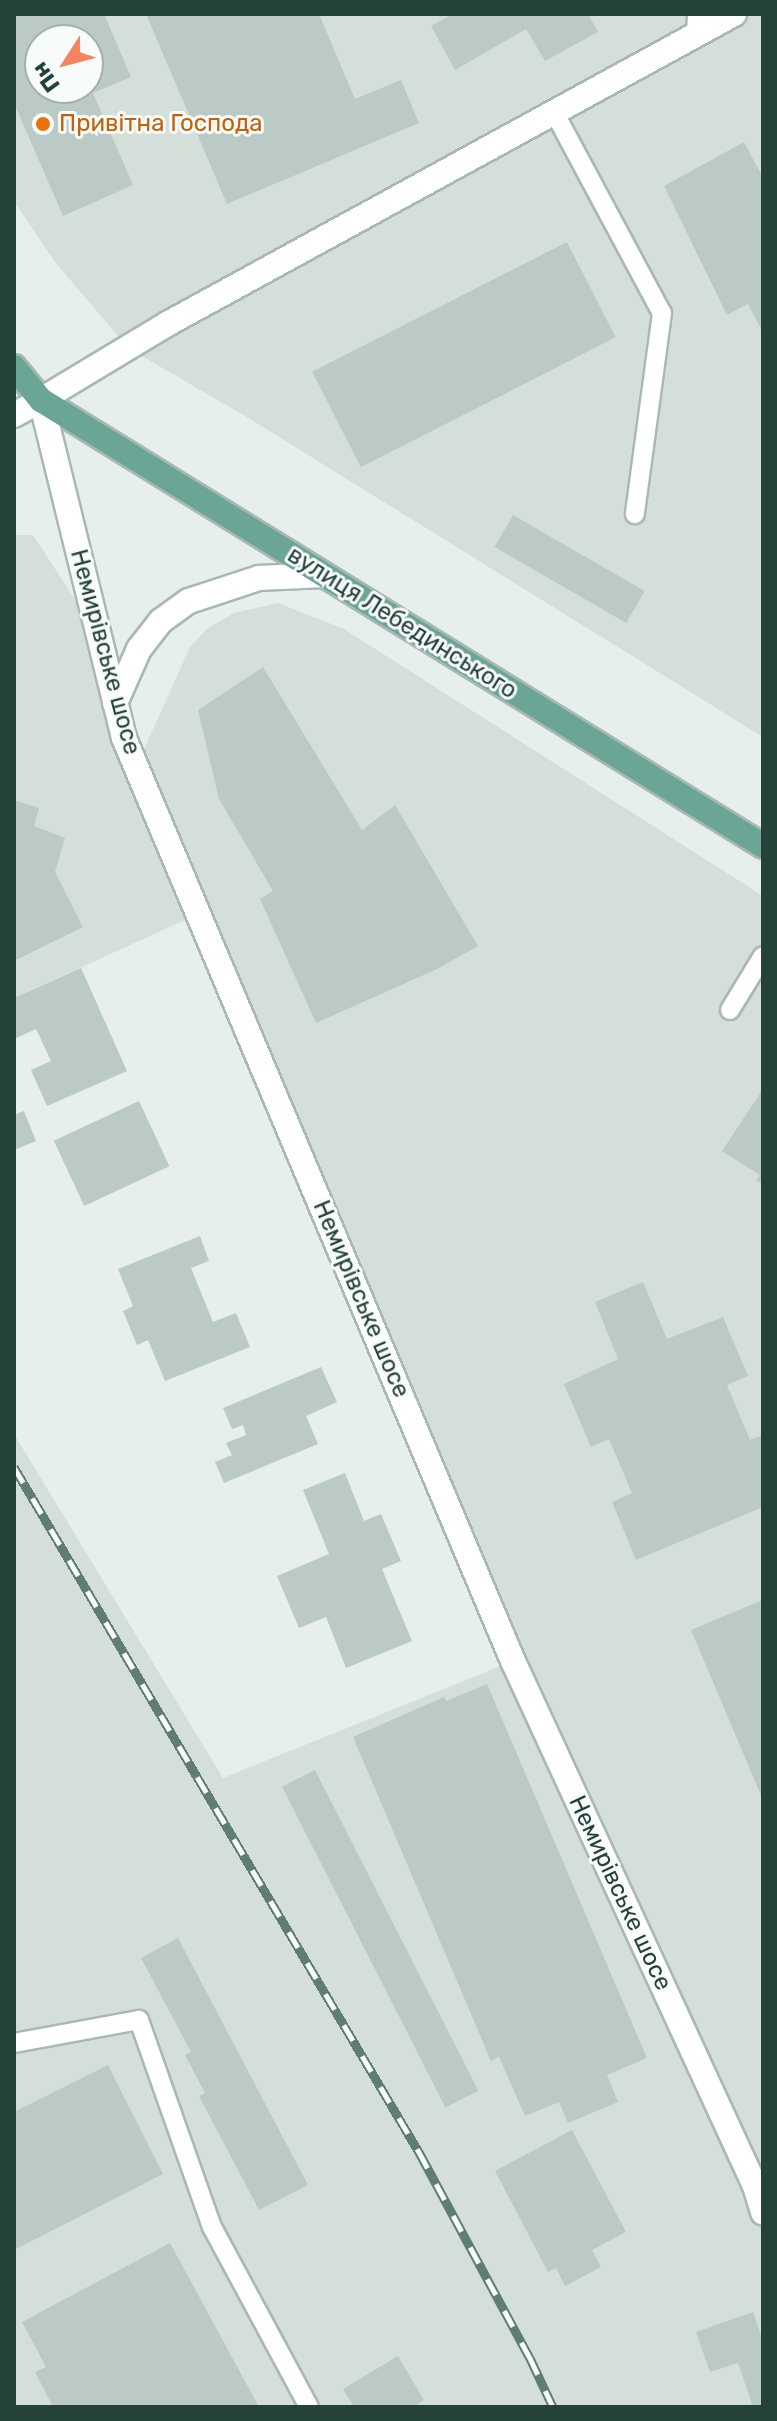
<!DOCTYPE html>
<html>
<head>
<meta charset="utf-8">
<style>
  body { margin:0 }
  #map { position:relative; width:777px; height:2421px; overflow:hidden; background:#e6efeb; font-family:Rubik,sans-serif }
  div>[style] { position:absolute }
  .built>* { inset:0; background:#d4dfda }
  .building>* { inset:0; background:#bbcac4; transform-origin:0 0 }
  .roads { filter:drop-shadow(2px 0 #a8b8b2) drop-shadow(-2px 0 #a8b8b2) drop-shadow(0 2px #a8b8b2) drop-shadow(0 -2px #a8b8b2) }
  .lane>* { height:18px; margin:-9px; padding:0 9px; transform-origin:9px; border-radius:9px; background:#fff }
  .street>* { height:24px; margin:-12px; padding:0 12px; transform-origin:12px; border-radius:12px; background:#fff }
  .secondary>* { height:24px; margin:-12px; padding:0 12px; transform-origin:12px; border-radius:12px; background:#fff }
  .primary>* { height:24px; margin:-12px; padding:0 12px; transform-origin:12px; border-radius:12px; background:#6aa596 }
  .rail>* { height:9px; margin-top:-4.5px; transform-origin:0; background:repeating-linear-gradient(90deg,#f7fbf9 0 18px,#5f7d75 0 36px); box-sizing:border-box; border-block:2px solid #5f7d75 }
  .dots>* { width:22px; height:22px; translate:-50% -50%; box-sizing:border-box; border:4px solid #f7fbf9; border-radius:50% }
  span { translate:-50% -50%; white-space:nowrap; text-align:center; line-height:1.15; -webkit-text-stroke:6px #f7fbf9; paint-order:stroke }
  .food-label { font-size:24px; color:#c56008 }
  .left { translate:0 -50%; text-align:left }
  .street-label { font-size:24px; color:#24423a }
  .frame { position:absolute; inset:0; border:16px solid #24423a; pointer-events:none }
  .north { position:absolute; left:24px; top:24px; width:80px; height:80px; box-sizing:border-box; background:#f7fbf9; border:2px solid #a3b1ad; border-radius:50%; rotate:234deg; font-size:22px; font-weight:700; line-height:32px; text-align:center; color:#24423a }
  .north::after { content:''; display:block; margin:auto; width:28px; height:36px; background:#f4845f; clip-path:polygon(50% 0,100% 100%,50% 72%,0 100%) }
</style>
</head>
<body>
<div id="map">
  <div class="built">
    <i style="clip-path:polygon(evenodd,14px 14px,763px 14px,763px 737px,250px 419px,128px 348px,55px 262px,14px 201px,14px 14px,40px 40px,88px 40px,88px 88px,40px 88px,40px 40px)"></i>
    <i style="clip-path:polygon(14px 535px,33px 535px,99px 636px,137px 765px,190px 647px,208px 628px,234px 613px,278px 603px,344px 629px,763px 896px,763px 2407px,14px 2407px,14px 1434px,223px 1778px,513px 1661px,198px 914px,14px 998px)"></i>
  </div>
  <div class="building">
    <i style="clip-path:polygon(evenodd,14px 14px,104px 14px,131px 77px,93px 93px,133px 185px,63px 216px,14px 103px,14px 14px,40px 40px,88px 40px,88px 88px,40px 88px,40px 40px)"></i>
    <i style="clip-path:polygon(146px 14px,319px 14px,355px 99px,401px 80px,419px 123px,227px 204px)"></i>
    <i style="clip-path:polygon(453px 14px,588px 14px,598px 32px,545px 61px,526px 29px,455px 70px,431px 26px)"></i>
    <i style="clip-path:polygon(744px 142px,763px 178px,763px 333px,748px 304px,727px 315px,664px 186px)"></i>
    <i style="left:567px;top:242px;width:107px;height:286px;rotate:63deg"></i>
    <i style="left:513px;top:515px;width:152px;height:37px;rotate:30deg"></i>
    <i style="clip-path:polygon(263px 667px,362px 830px,395px 805px,478px 946px,437px 969px,316px 1023px,260px 899px,273px 891px,219px 799px,198px 710px)"></i>
    <i style="clip-path:polygon(14px 800px,39px 808px,34px 826px,65px 838px,55px 872px,83px 927px,14px 961px)"></i>
    <i style="clip-path:polygon(81px 968px,127px 1071px,47px 1106px,31px 1070px,51px 1061px,36px 1029px,14px 1039px,14px 998px)"></i>
    <i style="clip-path:polygon(763px 1089px,763px 1184px,756px 1180px,760px 1175px,722px 1151px)"></i>
    <i style="left:139px;top:1101px;width:72px;height:94px;rotate:65deg"></i>
    <i style="clip-path:polygon(24px 1111px,36px 1141px,14px 1150px,14px 1115px)"></i>
    <i style="clip-path:polygon(200px 1236px,209px 1261px,191px 1268px,213px 1322px,236px 1313px,250px 1347px,165px 1381px,148px 1340px,137px 1345px,123px 1311px,133px 1306px,118px 1269px)"></i>
    <i style="clip-path:polygon(643px 1282px,667px 1339px,723px 1317px,748px 1376px,727px 1385px,750px 1440px,763px 1435px,763px 1507px,636px 1560px,612px 1502px,632px 1493px,609px 1439px,591px 1447px,564px 1384px,618px 1359px,595px 1302px)"></i>
    <i style="clip-path:polygon(321px 1367px,337px 1402px,306px 1416px,318px 1444px,224px 1483px,215px 1462px,232px 1455px,226px 1443px,246px 1435px,243px 1425px,232px 1429px,223px 1408px)"></i>
    <i style="clip-path:polygon(345px 1473px,364px 1521px,381px 1514px,401px 1561px,382px 1569px,412px 1641px,346px 1668px,326px 1617px,299px 1628px,277px 1576px,329px 1554px,303px 1490px)"></i>
    <i style="clip-path:polygon(763px 1600px,763px 1800px,691px 1630px)"></i>
    <i style="clip-path:polygon(487px 1684px,647px 2058px,607px 2075px,618px 2102px,568px 2123px,559px 2102px,525px 2116px,499px 2057px,491px 2061px,353px 1737px,444px 1697px,446px 1701px)"></i>
    <i style="left:315px;top:1770px;width:360px;height:37px;rotate:63deg"></i>
    <i style="clip-path:polygon(178px 1938px,308px 2185px,259px 2210px,199px 2096px,205px 2093px,185px 2055px,191px 2052px,141px 1958px)"></i>
    <i style="clip-path:polygon(108px 2065px,163px 2174px,14px 2250px,14px 2112px)"></i>
    <i style="clip-path:polygon(572px 2130px,626px 2232px,592px 2250px,601px 2267px,565px 2286px,556px 2268px,548px 2272px,495px 2171px)"></i>
    <i style="clip-path:polygon(170px 2243px,259px 2407px,53px 2407px,35px 2372px,46px 2367px,22px 2322px)"></i>
    <i style="clip-path:polygon(753px 2312px,763px 2341px,763px 2407px,753px 2407px,738px 2363px,710px 2372px,696px 2332px)"></i>
    <i style="clip-path:polygon(398px 2356px,424px 2400px,413px 2407px,354px 2407px,343px 2389px)"></i>
  </div>
  <div class="roads">
    <div class="lane">
      <i style="left:696px;top:34px;width:20px;rotate:-87deg"></i>
      <i style="left:553px;top:110px;width:230px;rotate:61.8deg"></i>
      <i style="left:662px;top:313px;width:203px;rotate:97.7deg"></i>
      <i style="left:730px;top:1010px;width:63px;rotate:-58.6deg"></i>
      <i style="left:14px;top:2043px;width:127px;rotate:-10.4deg"></i>
      <i style="left:139px;top:2020px;width:219px;rotate:70.6deg"></i>
      <i style="left:212px;top:2227px;width:204px;rotate:61.7deg"></i>
    </div>
    <div class="street">
      <i style="left:734px;top:14px;width:644px;rotate:151.33deg"></i>
      <i style="left:169px;top:323px;width:149px;rotate:149deg"></i>
      <i style="left:41px;top:400px;width:348px;rotate:76.2deg"></i>
      <i style="left:124px;top:738px;width:1002px;rotate:67.15deg"></i>
      <i style="left:513px;top:1661px;width:578px;rotate:65.25deg"></i>
      <i style="left:755px;top:2186px;width:28px;rotate:73deg"></i>
      <i style="left:115px;top:703px;width:59px;rotate:-66deg"></i>
      <i style="left:139px;top:649px;width:36px;rotate:-52deg"></i>
      <i style="left:161px;top:621px;width:34px;rotate:-36deg"></i>
      <i style="left:189px;top:601px;width:74px;rotate:-18.2deg"></i>
      <i style="left:259px;top:578px;width:65px;rotate:-2.6deg"></i>
    </div>
    <div class="secondary">
      <i style="left:14px;top:415px;width:31px;rotate:-29deg"></i>
    </div>
    <div class="primary">
      <i style="left:14px;top:367px;width:43px;rotate:50.7deg"></i>
      <i style="left:41px;top:400px;width:849px;rotate:31.7deg"></i>
    </div>
  </div>
  <div class="rail">
    <i style="left:14px;top:1467px;width:796px;rotate:59.41deg"></i>
    <i style="left:419px;top:2152px;width:234px;rotate:61.7deg"></i>
    <i style="left:530px;top:2358px;width:54px;rotate:64.9deg"></i>
  </div>
  <div class="dots">
    <i style="left:43px;top:124px;background:#e8710a"></i>
  </div>
  <div class="food-label">
    <span class="left" style="left:59px;top:124px">Привітна Господа</span>
  </div>
  <div class="street-label">
    <span style="left:402px;top:623px;rotate:32deg">вулиця Лебединського</span>
    <span style="left:105px;top:652px;rotate:75deg">Немирівське шосе</span>
    <span style="left:361px;top:1299px;rotate:67deg">Немирівське шосе</span>
    <span style="left:620px;top:1893px;rotate:65deg">Немирівське шосе</span>
  </div>
  <div class="frame"></div>
  <div class="north">Пн</div>
</div>
</body>
</html>
